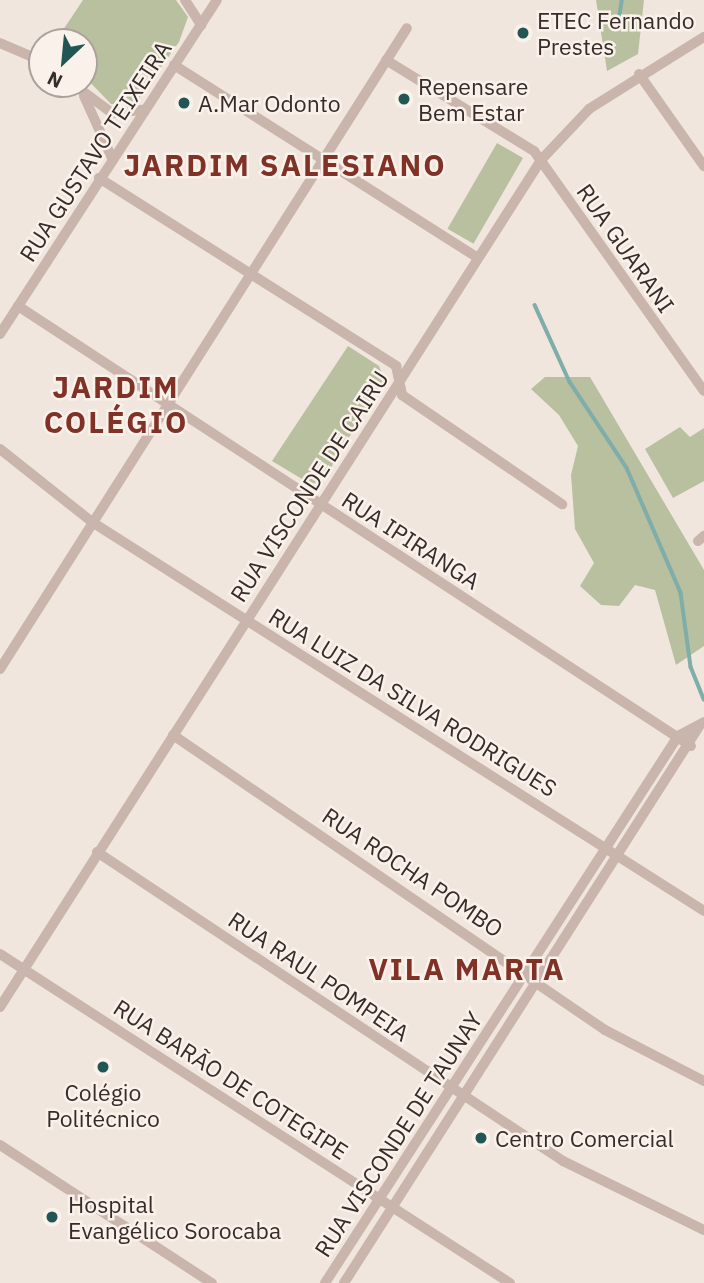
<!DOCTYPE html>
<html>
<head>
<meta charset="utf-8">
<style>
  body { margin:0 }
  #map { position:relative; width:704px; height:1283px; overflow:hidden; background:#f1e6de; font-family:"IBM Plex Sans",sans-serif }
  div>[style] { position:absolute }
  .green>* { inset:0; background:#b8c09f; transform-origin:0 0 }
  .stream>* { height:3.5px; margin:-1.75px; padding:0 1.75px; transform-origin:1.75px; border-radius:1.75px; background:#7fada9 }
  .street>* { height:10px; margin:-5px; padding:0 5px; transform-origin:5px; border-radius:5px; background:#c9b5ab }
  .dots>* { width:19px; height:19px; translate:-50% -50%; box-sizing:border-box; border:4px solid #f9f1ea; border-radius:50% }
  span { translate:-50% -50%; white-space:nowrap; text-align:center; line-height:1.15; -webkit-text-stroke:5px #f9f1ea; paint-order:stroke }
  .poi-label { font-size:23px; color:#372c2a }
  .left { translate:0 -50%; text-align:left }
  .street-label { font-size:23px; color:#372c2a }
  .district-label { font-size:30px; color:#813227; font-weight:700; letter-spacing:2px }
  .north { position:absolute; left:28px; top:28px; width:70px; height:70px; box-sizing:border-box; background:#f9f1ea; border:2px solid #aba29d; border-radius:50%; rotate:206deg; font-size:19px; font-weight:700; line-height:28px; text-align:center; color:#372c2a }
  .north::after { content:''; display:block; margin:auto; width:24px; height:32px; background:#215654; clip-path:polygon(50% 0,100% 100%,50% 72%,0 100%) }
</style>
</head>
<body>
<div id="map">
  <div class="green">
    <i style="clip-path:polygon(83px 0,176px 0,188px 17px,179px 42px,135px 104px,111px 104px,84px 76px,84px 42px,55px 42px)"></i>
    <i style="clip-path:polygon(596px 0,644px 0,638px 54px,607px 71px)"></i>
    <i style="left:497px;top:143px;width:30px;height:99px;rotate:30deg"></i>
    <i style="clip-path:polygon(348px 346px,379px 366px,384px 379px,327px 474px,312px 485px,272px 461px)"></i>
    <i style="clip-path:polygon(545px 377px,590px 377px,704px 570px,704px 646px,676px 665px,655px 590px,635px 585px,619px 606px,601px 605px,580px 586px,594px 563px,575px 529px,571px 475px,578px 446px,559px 415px,531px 389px)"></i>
    <i style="clip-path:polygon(680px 427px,690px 437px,704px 428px,704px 481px,673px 498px,645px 449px)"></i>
  </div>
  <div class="stream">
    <i style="left:619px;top:18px;width:18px;rotate:-81deg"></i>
    <i style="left:535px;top:305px;width:85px;rotate:65.6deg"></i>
    <i style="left:570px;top:382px;width:103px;rotate:56.5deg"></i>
    <i style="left:627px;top:468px;width:136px;rotate:66.6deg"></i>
    <i style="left:681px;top:593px;width:75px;rotate:82.3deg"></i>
    <i style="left:691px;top:667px;width:35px;rotate:68deg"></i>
  </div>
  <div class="street">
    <i style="left:185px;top:0;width:30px;rotate:57deg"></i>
    <i style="left:0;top:43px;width:46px;rotate:23.2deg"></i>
    <i style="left:386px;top:60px;width:174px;rotate:31.6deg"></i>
    <i style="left:534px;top:151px;width:294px;rotate:54.7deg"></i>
    <i style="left:174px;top:65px;width:359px;rotate:32.4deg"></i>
    <i style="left:639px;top:74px;width:113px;rotate:54.8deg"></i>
    <i style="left:73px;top:84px;width:49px;rotate:36.6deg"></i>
    <i style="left:112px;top:113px;width:31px;rotate:-6deg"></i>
    <i style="left:84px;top:96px;width:68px;rotate:65.7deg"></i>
    <i style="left:99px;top:178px;width:352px;rotate:32.3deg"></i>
    <i style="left:396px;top:366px;width:30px;rotate:78deg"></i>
    <i style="left:402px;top:395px;width:194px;rotate:34.3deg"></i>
    <i style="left:18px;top:306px;width:804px;rotate:33.18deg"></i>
    <i style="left:0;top:334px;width:398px;rotate:-57deg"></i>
    <i style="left:0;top:449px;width:117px;rotate:38.4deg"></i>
    <i style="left:92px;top:522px;width:725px;rotate:32.44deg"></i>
    <i style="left:698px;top:541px;width:8px;rotate:-40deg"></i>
    <i style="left:0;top:669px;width:759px;rotate:-57.59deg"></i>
    <i style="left:173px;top:735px;width:523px;rotate:34.33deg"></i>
    <i style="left:605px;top:1030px;width:111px;rotate:27.3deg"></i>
    <i style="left:97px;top:852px;width:559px;rotate:33.55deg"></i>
    <i style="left:563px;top:1161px;width:157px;rotate:26.1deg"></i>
    <i style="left:0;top:954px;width:607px;rotate:32.83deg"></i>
    <i style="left:0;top:1007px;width:1005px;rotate:-57.43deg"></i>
    <i style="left:541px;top:160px;width:70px;rotate:-46.7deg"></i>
    <i style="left:589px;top:109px;width:136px;rotate:-32.1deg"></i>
    <i style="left:0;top:1145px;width:253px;rotate:33.1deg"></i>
    <i style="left:325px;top:1283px;width:651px;rotate:-57.16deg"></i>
    <i style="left:678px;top:736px;width:30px;rotate:-28deg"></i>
    <i style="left:344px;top:1283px;width:662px;rotate:-57.46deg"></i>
  </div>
  <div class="dots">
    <i style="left:523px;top:33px;background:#215654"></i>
    <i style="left:404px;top:99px;background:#215654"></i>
    <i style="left:184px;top:103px;background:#215654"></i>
    <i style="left:103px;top:1067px;background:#215654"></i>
    <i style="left:481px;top:1138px;background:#215654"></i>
    <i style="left:52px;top:1217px;background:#215654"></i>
  </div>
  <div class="poi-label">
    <span class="left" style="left:537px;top:33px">ETEC Fernando<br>Prestes</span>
    <span class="left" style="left:418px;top:99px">Repensare<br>Bem Estar</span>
    <span class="left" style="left:198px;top:103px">A.Mar Odonto</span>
    <span style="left:103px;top:1105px">Colégio<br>Politécnico</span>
    <span class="left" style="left:495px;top:1138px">Centro Comercial</span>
    <span class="left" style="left:68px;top:1217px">Hospital<br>Evangélico Sorocaba</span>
  </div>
  <div class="street-label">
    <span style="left:95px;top:151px;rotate:-57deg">RUA GUSTAVO TEIXEIRA</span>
    <span style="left:626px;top:248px;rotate:55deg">RUA GUARANI</span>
    <span style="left:309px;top:486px;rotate:-57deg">RUA VISCONDE DE CAIRU</span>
    <span style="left:411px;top:540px;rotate:33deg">RUA IPIRANGA</span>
    <span style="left:413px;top:702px;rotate:32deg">RUA LUIZ DA SILVA RODRIGUES</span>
    <span style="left:413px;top:872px;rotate:34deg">RUA ROCHA POMBO</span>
    <span style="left:319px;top:976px;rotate:34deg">RUA RAUL POMPEIA</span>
    <span style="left:231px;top:1079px;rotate:33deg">RUA BARÃO DE COTEGIPE</span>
    <span style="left:398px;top:1134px;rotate:-57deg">RUA VISCONDE DE TAUNAY</span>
  </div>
  <div class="district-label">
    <span style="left:285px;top:165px">JARDIM SALESIANO</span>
    <span style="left:116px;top:404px">JARDIM<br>COLÉGIO</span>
    <span style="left:467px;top:969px">VILA MARTA</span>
  </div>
  <div class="north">N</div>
</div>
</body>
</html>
